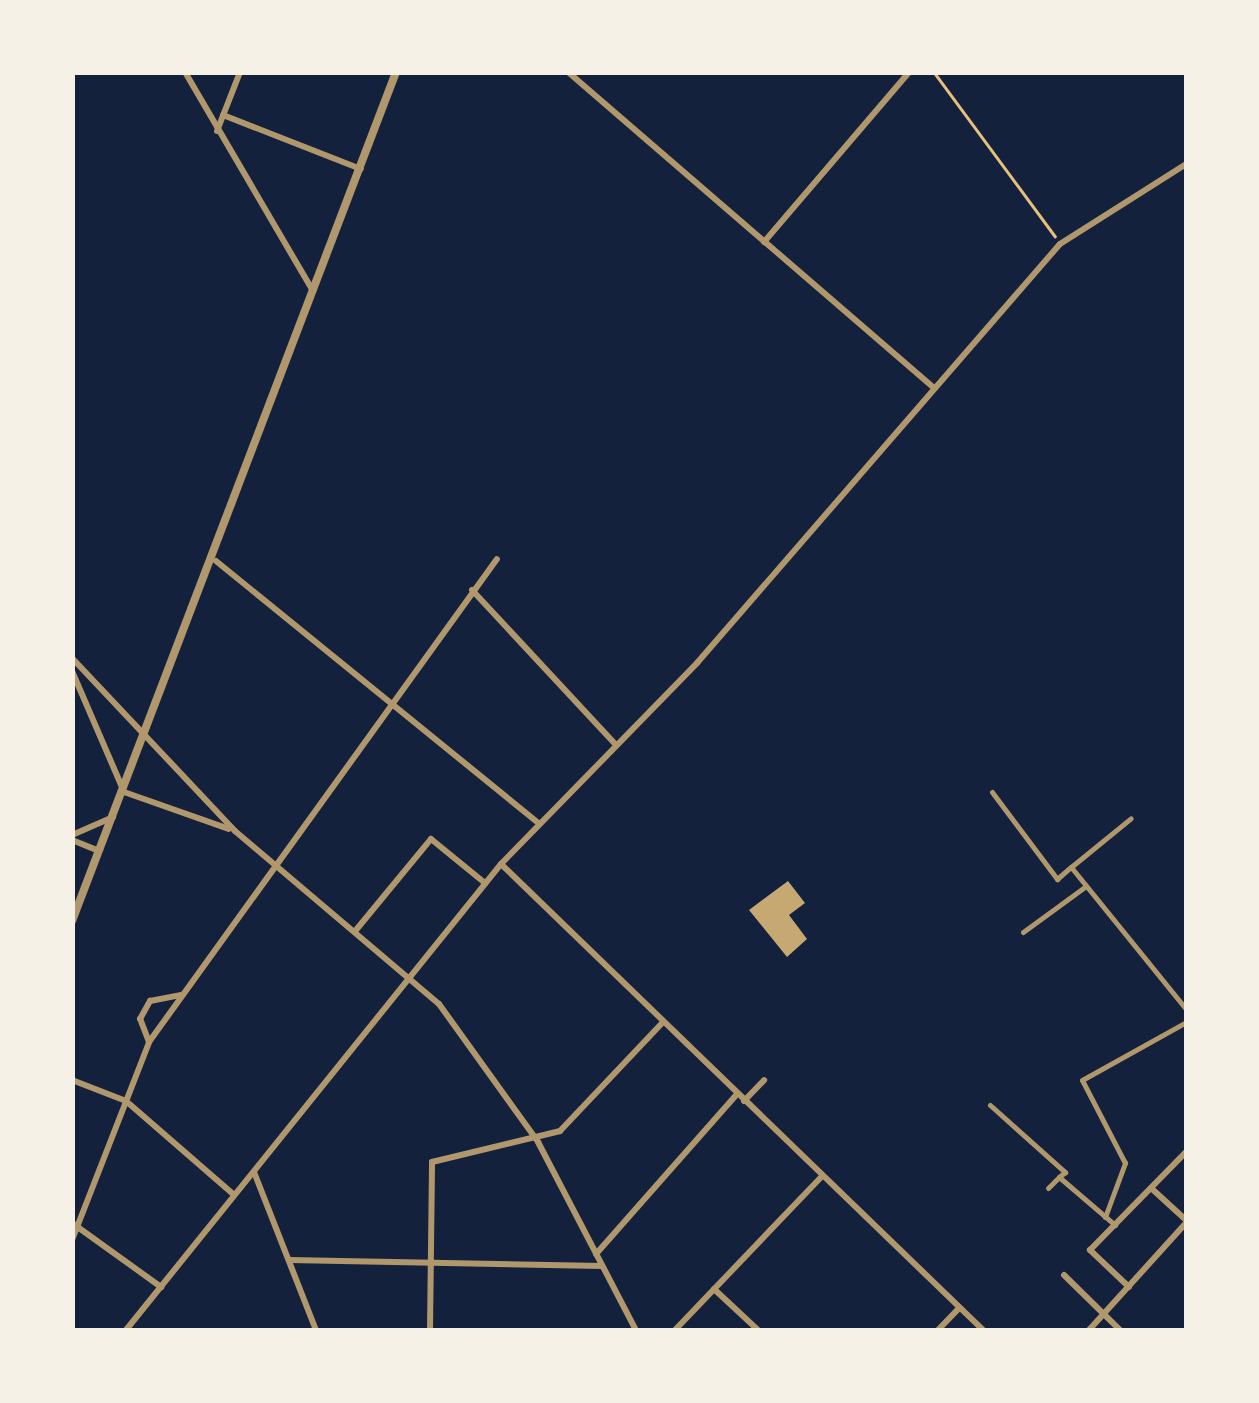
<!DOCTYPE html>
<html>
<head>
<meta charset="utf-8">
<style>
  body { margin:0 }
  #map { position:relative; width:1259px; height:1403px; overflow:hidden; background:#14213d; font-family:"PT Sans",sans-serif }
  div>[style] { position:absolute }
  .building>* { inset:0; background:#c6a872 }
  .path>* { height:2.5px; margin:-1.25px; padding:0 1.25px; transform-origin:1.25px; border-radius:1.25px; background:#e5c07b }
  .pedestrian>* { height:5px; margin:-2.5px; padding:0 2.5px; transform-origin:2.5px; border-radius:2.5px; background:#b1986c }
  .minor>* { height:6px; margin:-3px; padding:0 3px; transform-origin:3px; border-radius:3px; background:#b1986c }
  .tertiary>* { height:8px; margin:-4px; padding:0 4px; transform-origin:4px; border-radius:4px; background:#b1986c }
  span { translate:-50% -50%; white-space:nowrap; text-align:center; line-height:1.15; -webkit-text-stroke:10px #f6f1e7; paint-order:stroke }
  .frame { position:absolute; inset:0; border:75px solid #f6f1e7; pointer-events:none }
</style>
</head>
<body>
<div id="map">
  <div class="building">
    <i style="clip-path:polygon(788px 881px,805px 903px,789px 915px,807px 939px,787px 957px,749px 910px)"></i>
  </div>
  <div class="path">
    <i style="left:934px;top:72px;width:204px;rotate:53.6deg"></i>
  </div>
  <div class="pedestrian">
    <i style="left:992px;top:792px;width:109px;rotate:53.2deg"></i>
    <i style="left:1057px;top:879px;width:18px;rotate:-41deg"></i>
    <i style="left:1071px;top:867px;width:183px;rotate:51deg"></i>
    <i style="left:1071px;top:867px;width:77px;rotate:-39.2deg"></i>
    <i style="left:1023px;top:932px;width:78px;rotate:-36.1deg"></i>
    <i style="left:990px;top:1105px;width:101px;rotate:41.8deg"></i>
    <i style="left:1065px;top:1172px;width:8px;rotate:140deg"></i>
    <i style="left:1048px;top:1188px;width:16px;rotate:-45deg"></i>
    <i style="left:1059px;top:1177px;width:74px;rotate:40.6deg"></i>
    <i style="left:1105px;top:1217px;width:58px;rotate:-69.7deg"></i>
    <i style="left:1125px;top:1163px;width:93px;rotate:-117.4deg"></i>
    <i style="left:1082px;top:1080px;width:119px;rotate:-29.1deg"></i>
  </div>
  <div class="minor">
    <i style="left:185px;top:72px;width:254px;rotate:59.7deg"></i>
    <i style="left:568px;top:72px;width:484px;rotate:40.8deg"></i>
    <i style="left:223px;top:115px;width:148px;rotate:21.4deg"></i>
    <i style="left:217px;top:131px;width:63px;rotate:-68.7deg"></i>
    <i style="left:764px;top:242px;width:223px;rotate:-49.5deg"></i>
    <i style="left:216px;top:561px;width:415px;rotate:39.1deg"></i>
    <i style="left:472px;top:590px;width:212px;rotate:47.1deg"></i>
    <i style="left:72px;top:658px;width:238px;rotate:46.7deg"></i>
    <i style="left:235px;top:831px;width:267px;rotate:40.3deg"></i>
    <i style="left:439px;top:1004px;width:170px;rotate:54.3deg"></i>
    <i style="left:538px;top:1142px;width:212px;rotate:62.5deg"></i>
    <i style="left:72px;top:671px;width:132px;rotate:66.7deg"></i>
    <i style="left:124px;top:792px;width:111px;rotate:19.4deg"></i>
    <i style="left:72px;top:835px;width:45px;rotate:-23.7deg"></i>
    <i style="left:72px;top:840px;width:29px;rotate:22deg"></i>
    <i style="left:501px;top:864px;width:670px;rotate:44.03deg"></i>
    <i style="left:356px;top:930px;width:118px;rotate:-50.5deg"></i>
    <i style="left:431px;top:839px;width:70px;rotate:39.2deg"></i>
    <i style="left:149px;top:1042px;width:25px;rotate:-111deg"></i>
    <i style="left:140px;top:1019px;width:21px;rotate:-61deg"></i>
    <i style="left:150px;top:1001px;width:32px;rotate:-11deg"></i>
    <i style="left:72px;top:1080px;width:58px;rotate:21.3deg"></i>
    <i style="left:126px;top:1101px;width:143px;rotate:41deg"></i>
    <i style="left:744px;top:1101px;width:29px;rotate:-46deg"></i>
    <i style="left:254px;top:1172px;width:170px;rotate:68.6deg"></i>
    <i style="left:1151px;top:1188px;width:47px;rotate:42.4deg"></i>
    <i style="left:72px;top:1223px;width:110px;rotate:35.7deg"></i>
    <i style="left:72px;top:1240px;width:212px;rotate:-68.7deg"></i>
    <i style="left:149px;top:1042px;width:595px;rotate:-54.23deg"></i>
    <i style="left:596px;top:1254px;width:213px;rotate:-48.6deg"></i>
    <i style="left:289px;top:1260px;width:313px;rotate:1.1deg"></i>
    <i style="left:1064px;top:1275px;width:78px;rotate:44.5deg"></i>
    <i style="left:1129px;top:1287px;width:54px;rotate:-136.5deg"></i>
    <i style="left:1090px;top:1250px;width:137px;rotate:-45.6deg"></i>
    <i style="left:714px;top:1289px;width:60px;rotate:43deg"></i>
    <i style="left:126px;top:1330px;width:598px;rotate:-51.18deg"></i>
    <i style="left:501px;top:864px;width:281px;rotate:-45.7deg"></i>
    <i style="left:697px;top:663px;width:554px;rotate:-49.1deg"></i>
    <i style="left:1060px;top:244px;width:149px;rotate:-32.4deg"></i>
    <i style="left:430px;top:1330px;width:168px;rotate:-89.3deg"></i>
    <i style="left:432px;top:1162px;width:132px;rotate:-13.6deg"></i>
    <i style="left:560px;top:1131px;width:150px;rotate:-46.6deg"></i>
    <i style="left:675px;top:1330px;width:213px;rotate:-46.3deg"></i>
    <i style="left:938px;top:1330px;width:30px;rotate:-46deg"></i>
    <i style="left:1089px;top:1330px;width:144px;rotate:-47.8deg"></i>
  </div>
  <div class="tertiary">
    <i style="left:72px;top:921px;width:909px;rotate:-69.11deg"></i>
  </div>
  <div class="frame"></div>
</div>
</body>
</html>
